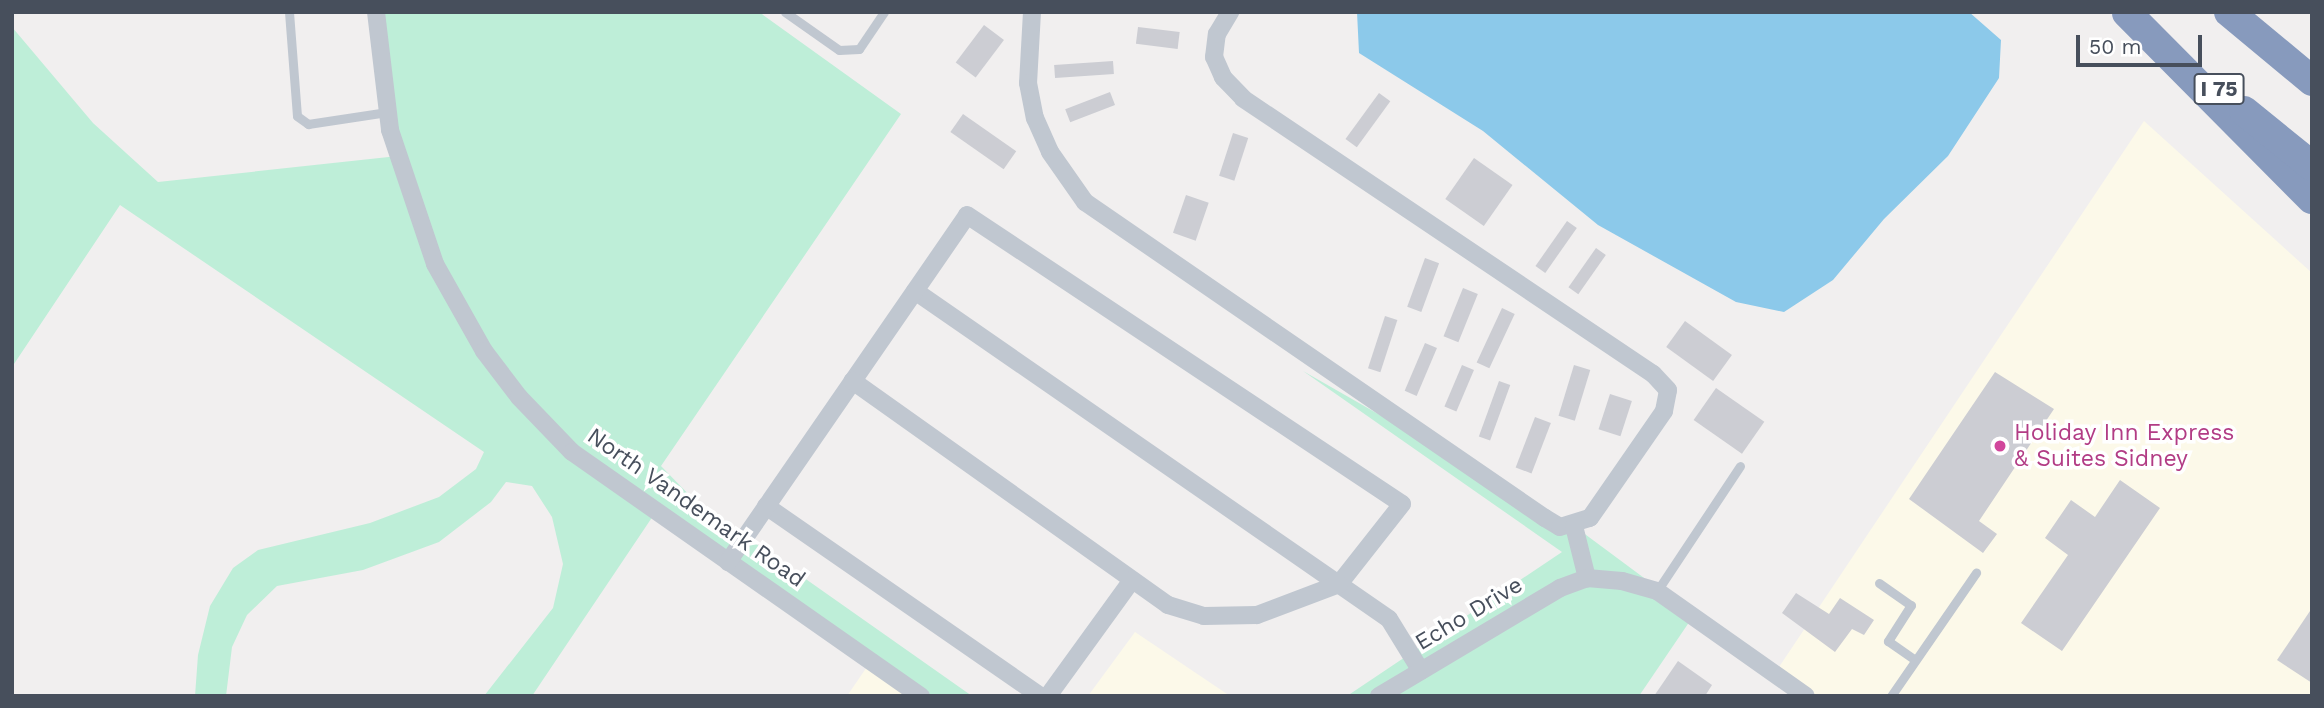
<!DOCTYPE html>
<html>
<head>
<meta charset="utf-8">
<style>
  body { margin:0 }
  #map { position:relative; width:2324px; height:708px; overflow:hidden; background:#f1efef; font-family:"Work Sans",sans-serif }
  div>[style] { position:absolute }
  .commercial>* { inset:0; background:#fcf9e9 }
  .green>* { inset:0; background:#beeed8 }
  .water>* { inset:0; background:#8cc9ea }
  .building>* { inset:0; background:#cccdd3; transform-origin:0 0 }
  .lane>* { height:9px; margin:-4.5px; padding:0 4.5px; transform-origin:4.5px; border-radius:4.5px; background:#c0c7d0 }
  .street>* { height:18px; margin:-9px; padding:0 9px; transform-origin:9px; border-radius:9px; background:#c0c7d0 }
  .highway>* { height:30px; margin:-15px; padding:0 15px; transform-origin:15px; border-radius:15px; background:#879abd }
  .dots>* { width:19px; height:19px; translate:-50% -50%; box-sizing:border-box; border:4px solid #fff; border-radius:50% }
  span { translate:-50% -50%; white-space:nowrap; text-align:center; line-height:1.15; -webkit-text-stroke:7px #fff; paint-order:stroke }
  .shield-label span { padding:2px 5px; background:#fff; border:2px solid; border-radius:5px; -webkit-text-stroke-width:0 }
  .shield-label { font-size:21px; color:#474f5c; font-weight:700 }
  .hotel-label { font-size:23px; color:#b23c85 }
  .left { translate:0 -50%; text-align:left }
  .street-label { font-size:23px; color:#474f5c }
  .frame { position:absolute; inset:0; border:14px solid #474f5c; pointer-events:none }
  .scale { position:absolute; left:2076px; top:35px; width:126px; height:32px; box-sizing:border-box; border:4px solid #474f5c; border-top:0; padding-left:9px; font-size:21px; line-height:24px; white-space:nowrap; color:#474f5c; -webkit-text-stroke:5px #fff; paint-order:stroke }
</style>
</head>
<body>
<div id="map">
  <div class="commercial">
    <i style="clip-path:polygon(2144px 121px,2312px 273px,2312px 696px,1806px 696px,1775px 673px)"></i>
    <i style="clip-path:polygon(1135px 632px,1230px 696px,1088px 696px)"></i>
    <i style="clip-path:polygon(871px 661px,921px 696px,847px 696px)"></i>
  </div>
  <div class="green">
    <i style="clip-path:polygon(376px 12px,759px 12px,901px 114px,661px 466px,695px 501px,972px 696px,921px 696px,655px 513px,532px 696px,484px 696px,553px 608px,563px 564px,552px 517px,532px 486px,506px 482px,491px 502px,439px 542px,363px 570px,277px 586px,247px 615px,232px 647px,226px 696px,195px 696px,198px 655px,210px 606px,233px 568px,258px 550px,370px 523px,439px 497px,476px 469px,484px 452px,120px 205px,12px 367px,12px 27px,93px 123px,158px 182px,398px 156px)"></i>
    <i style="clip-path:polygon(1303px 371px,1574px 526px,1694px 615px,1639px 696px,1347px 696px,1562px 552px)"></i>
  </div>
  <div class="water">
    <i style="clip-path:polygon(1357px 12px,1969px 12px,2001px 40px,1999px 78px,1948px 156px,1884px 219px,1833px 280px,1784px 312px,1736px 302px,1598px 225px,1483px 131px,1359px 53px)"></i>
  </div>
  <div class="building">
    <i style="left:984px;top:25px;width:25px;height:47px;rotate:37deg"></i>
    <i style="left:1138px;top:27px;width:42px;height:17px;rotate:7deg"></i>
    <i style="left:1113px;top:61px;width:13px;height:59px;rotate:86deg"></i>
    <i style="left:1110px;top:92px;width:14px;height:48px;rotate:69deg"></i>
    <i style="left:1379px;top:93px;width:14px;height:57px;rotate:36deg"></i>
    <i style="left:963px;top:114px;width:65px;height:22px;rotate:35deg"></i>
    <i style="left:1233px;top:133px;width:16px;height:45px;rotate:18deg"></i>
    <i style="left:1474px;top:158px;width:47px;height:50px;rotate:35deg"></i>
    <i style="left:1186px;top:195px;width:24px;height:40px;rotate:19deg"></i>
    <i style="left:1567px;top:221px;width:12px;height:55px;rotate:35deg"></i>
    <i style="left:1596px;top:248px;width:12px;height:48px;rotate:35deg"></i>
    <i style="left:1425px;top:258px;width:15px;height:52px;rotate:20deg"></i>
    <i style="left:1463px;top:288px;width:16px;height:52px;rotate:22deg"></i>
    <i style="left:1502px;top:308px;width:14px;height:60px;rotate:25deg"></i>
    <i style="left:1385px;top:316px;width:13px;height:55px;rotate:18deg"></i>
    <i style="left:1685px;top:321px;width:58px;height:32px;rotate:36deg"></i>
    <i style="left:1425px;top:343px;width:13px;height:52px;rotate:23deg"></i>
    <i style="left:1462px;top:365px;width:13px;height:45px;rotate:23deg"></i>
    <i style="left:1574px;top:365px;width:17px;height:53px;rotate:17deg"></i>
    <i style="clip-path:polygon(1995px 372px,2054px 409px,1979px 521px,1997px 534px,1983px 553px,1909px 499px)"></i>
    <i style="left:1499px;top:381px;width:12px;height:59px;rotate:20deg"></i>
    <i style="left:1716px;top:388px;width:59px;height:39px;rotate:35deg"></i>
    <i style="left:1610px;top:394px;width:23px;height:37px;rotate:18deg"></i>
    <i style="left:1535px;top:417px;width:17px;height:54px;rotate:21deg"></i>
    <i style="clip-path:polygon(2120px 480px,2160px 508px,2062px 651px,2021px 623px,2068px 555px,2045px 538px,2071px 500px,2095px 517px)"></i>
    <i style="clip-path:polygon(1796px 593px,1829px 614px,1840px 598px,1874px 620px,1864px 635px,1852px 629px,1835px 652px,1782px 613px)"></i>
    <i style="clip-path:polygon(2312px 608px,2312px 683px,2277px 660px)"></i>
    <i style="clip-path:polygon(1678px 661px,1712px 685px,1705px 696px,1654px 696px)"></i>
  </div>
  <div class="lane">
    <i style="left:289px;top:12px;width:104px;rotate:85.6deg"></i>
    <i style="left:297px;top:116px;width:14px;rotate:36deg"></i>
    <i style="left:308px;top:124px;width:80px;rotate:-8.6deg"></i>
    <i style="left:785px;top:12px;width:66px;rotate:35.1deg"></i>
    <i style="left:839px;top:50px;width:20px;rotate:-3deg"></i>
    <i style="left:859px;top:49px;width:45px;rotate:-56deg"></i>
    <i style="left:1879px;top:583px;width:39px;rotate:35deg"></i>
    <i style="left:1911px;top:605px;width:43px;rotate:122.6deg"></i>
    <i style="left:1888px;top:641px;width:33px;rotate:35deg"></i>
    <i style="left:1657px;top:591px;width:150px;rotate:-56.4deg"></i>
    <i style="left:1891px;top:696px;width:150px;rotate:-55.4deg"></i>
  </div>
  <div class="street">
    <i style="left:376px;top:12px;width:119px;rotate:83.2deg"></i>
    <i style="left:390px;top:130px;width:141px;rotate:71.4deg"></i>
    <i style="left:435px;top:264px;width:100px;rotate:60.6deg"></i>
    <i style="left:484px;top:351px;width:58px;rotate:52.7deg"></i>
    <i style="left:519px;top:397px;width:76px;rotate:46.1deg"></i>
    <i style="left:572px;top:452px;width:426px;rotate:35deg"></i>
    <i style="left:1032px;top:12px;width:71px;rotate:93.2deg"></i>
    <i style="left:1028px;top:83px;width:36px;rotate:79deg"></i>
    <i style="left:1035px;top:118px;width:37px;rotate:66deg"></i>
    <i style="left:1050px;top:152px;width:61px;rotate:55deg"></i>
    <i style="left:1085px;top:202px;width:558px;rotate:34.49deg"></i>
    <i style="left:1545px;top:518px;width:17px;rotate:31deg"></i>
    <i style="left:1560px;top:527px;width:31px;rotate:-17deg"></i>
    <i style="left:1590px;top:518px;width:130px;rotate:-55.3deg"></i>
    <i style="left:1664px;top:411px;width:21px;rotate:-79deg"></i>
    <i style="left:1668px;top:390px;width:22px;rotate:-133deg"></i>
    <i style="left:1653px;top:374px;width:494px;rotate:-146.1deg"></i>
    <i style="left:1243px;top:98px;width:29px;rotate:-134deg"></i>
    <i style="left:1223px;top:77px;width:22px;rotate:-114deg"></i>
    <i style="left:1214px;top:57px;width:23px;rotate:-83deg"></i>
    <i style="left:1217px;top:34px;width:26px;rotate:-59deg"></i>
    <i style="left:915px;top:291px;width:576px;rotate:34.68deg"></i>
    <i style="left:1389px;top:619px;width:61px;rotate:58.4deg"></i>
    <i style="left:766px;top:506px;width:333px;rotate:34.7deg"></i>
    <i style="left:1574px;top:526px;width:54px;rotate:76deg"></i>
    <i style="left:728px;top:562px;width:421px;rotate:-55.4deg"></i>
    <i style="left:967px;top:215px;width:522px;rotate:33.6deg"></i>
    <i style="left:1402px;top:504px;width:102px;rotate:128.2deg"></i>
    <i style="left:1339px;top:584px;width:88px;rotate:159.3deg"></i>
    <i style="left:1257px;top:615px;width:53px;rotate:178.9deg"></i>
    <i style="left:1204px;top:616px;width:38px;rotate:-163deg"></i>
    <i style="left:1168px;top:605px;width:387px;rotate:-144.6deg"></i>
    <i style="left:1048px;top:696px;width:143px;rotate:-54.1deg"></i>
    <i style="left:1379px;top:696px;width:211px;rotate:-30.8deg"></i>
    <i style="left:1560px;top:588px;width:29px;rotate:-20deg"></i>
    <i style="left:1587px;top:578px;width:35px;rotate:5deg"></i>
    <i style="left:1622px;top:581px;width:36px;rotate:16deg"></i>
    <i style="left:1657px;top:591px;width:182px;rotate:35.2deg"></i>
  </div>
  <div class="highway">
    <i style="left:2229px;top:12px;width:108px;rotate:39.7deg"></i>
    <i style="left:2127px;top:13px;width:262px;rotate:45.2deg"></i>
    <i style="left:2244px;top:111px;width:87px;rotate:39deg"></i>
  </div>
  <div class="dots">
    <i style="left:2000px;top:446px;background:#d1479c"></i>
  </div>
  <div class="shield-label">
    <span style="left:2219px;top:89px">I 75</span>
  </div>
  <div class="hotel-label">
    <span class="left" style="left:2014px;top:446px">Holiday Inn Express<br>&amp; Suites Sidney</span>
  </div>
  <div class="street-label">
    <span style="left:696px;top:508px;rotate:35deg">North Vandemark Road</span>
    <span style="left:1469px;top:614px;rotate:-31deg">Echo Drive</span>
  </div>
  <div class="frame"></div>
  <div class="scale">50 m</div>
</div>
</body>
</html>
